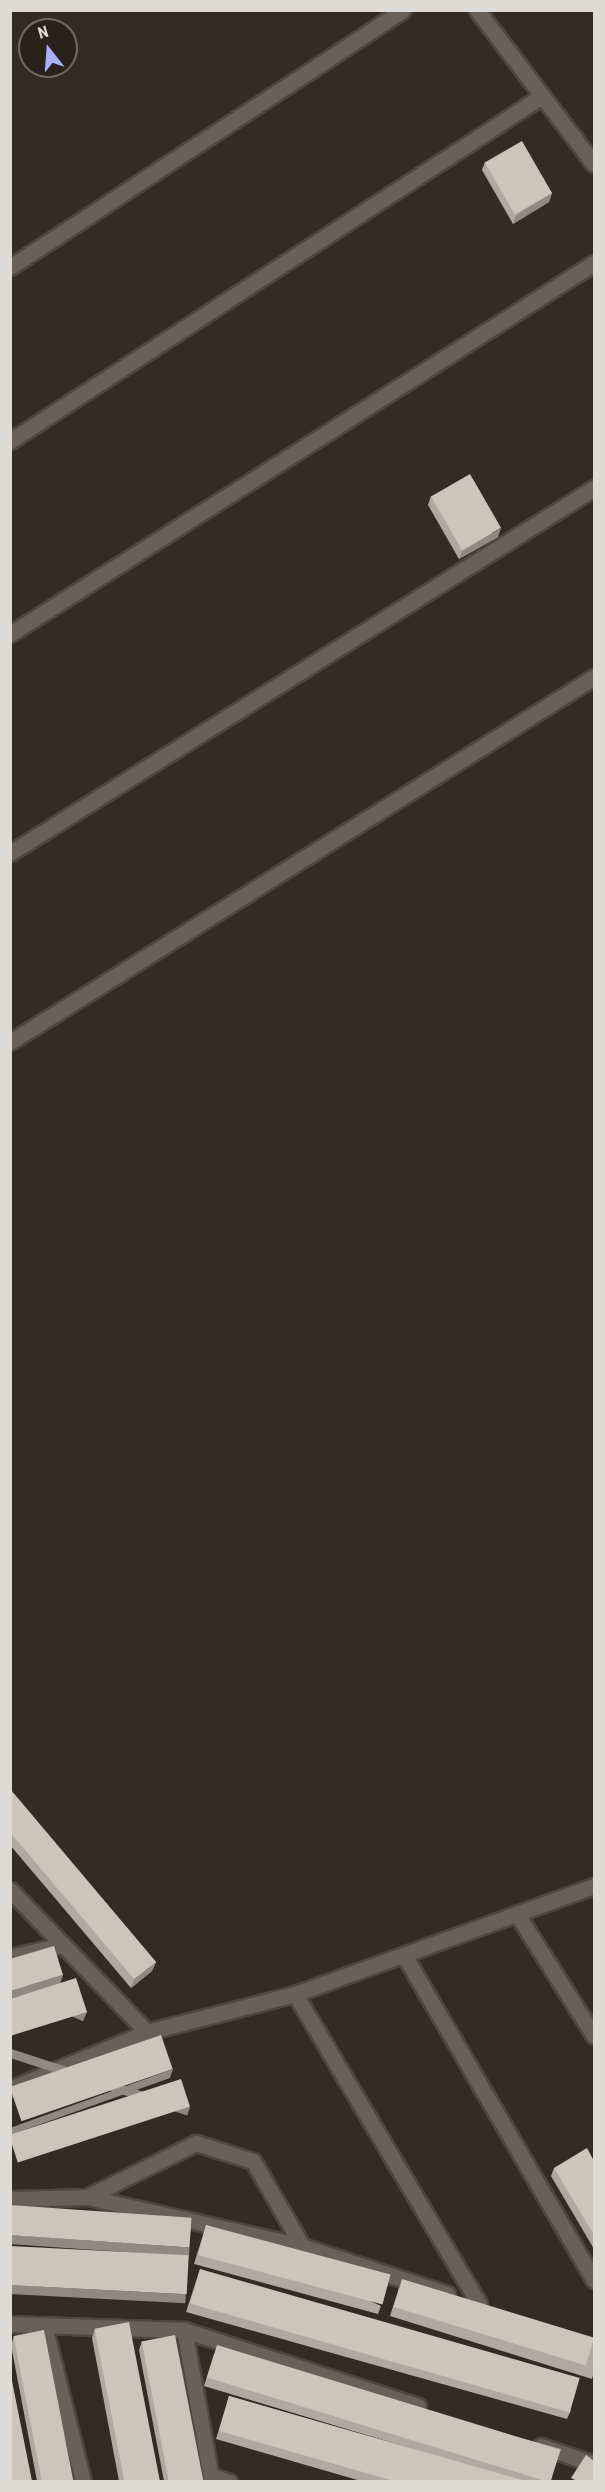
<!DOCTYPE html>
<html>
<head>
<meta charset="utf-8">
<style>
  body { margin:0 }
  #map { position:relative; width:605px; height:2492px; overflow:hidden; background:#332c24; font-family:"Roboto Condensed",sans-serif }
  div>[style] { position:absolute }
  .roads { filter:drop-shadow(2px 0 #4d4741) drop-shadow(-2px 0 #4d4741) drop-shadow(0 2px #4d4741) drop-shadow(0 -2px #4d4741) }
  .minor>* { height:15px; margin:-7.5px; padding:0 7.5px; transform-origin:7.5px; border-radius:7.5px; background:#696158 }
  .wall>* { inset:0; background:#b0a9a0 }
  .shaded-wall>* { inset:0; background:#908982; transform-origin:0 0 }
  .building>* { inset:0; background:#cdc4ba; transform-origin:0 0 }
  span { translate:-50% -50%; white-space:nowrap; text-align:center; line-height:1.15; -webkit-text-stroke:6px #29221a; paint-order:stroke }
  .frame { position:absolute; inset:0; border:12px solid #dedad5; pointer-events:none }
  .north { position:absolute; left:18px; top:18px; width:60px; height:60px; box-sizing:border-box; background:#29221a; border:2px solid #716c65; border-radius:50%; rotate:343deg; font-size:16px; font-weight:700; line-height:24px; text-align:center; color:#dedad5 }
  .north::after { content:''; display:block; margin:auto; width:21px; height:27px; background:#a7b1fc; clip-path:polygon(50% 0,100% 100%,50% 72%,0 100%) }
</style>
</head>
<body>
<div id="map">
  <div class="roads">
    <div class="minor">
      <i style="left:477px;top:10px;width:193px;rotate:52.8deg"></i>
      <i style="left:10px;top:267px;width:469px;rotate:-33.2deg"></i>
      <i style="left:10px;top:441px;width:634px;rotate:-32.96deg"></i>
      <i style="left:10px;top:634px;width:692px;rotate:-32.43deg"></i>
      <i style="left:10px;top:853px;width:689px;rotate:-32.01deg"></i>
      <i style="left:10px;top:1042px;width:689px;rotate:-32.01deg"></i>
      <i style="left:10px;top:1890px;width:197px;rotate:46deg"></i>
      <i style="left:517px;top:1914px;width:144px;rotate:57.7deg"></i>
      <i style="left:404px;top:1955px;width:376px;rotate:59.7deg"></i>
      <i style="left:10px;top:1957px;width:48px;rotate:-13.2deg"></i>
      <i style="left:295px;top:1994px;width:360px;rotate:59.3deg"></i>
      <i style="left:10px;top:2089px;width:148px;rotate:-22.6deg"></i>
      <i style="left:147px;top:2032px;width:153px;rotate:-14.4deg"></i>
      <i style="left:295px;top:1994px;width:318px;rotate:-19.9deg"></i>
      <i style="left:87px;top:2197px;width:122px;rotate:-26.4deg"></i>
      <i style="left:196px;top:2143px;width:60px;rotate:17.5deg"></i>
      <i style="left:253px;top:2161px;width:98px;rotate:60deg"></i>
      <i style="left:10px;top:2199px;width:77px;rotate:-1.5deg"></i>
      <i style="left:87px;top:2197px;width:221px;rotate:12.8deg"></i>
      <i style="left:302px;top:2246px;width:153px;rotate:18.3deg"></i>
      <i style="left:10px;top:2324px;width:174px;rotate:2deg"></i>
      <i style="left:184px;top:2330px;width:246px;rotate:18deg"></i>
      <i style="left:44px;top:2325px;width:162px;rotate:76deg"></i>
      <i style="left:184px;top:2330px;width:155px;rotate:79.6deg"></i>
      <i style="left:541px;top:2446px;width:56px;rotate:18.8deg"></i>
      <i style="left:211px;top:2476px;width:19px;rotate:18deg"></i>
    </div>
  </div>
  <div class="wall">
    <i style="clip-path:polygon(485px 162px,552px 193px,549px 202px,513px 224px,482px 170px)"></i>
    <i style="clip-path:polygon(431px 496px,498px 537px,459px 559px,428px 505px)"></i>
    <i style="clip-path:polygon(10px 1789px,156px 1962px,152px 1971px,131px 1988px,10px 1845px)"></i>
    <i style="clip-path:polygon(594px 2161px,594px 2249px,551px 2176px,554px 2168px)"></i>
    <i style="clip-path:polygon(206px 2225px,381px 2306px,378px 2314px,194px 2264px)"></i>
    <i style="clip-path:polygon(200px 2269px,571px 2410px,567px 2419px,186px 2312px)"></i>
    <i style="clip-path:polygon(399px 2288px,594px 2339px,594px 2371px,592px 2379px,390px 2316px)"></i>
    <i style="clip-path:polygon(95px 2329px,159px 2481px,119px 2481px,92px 2338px)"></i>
    <i style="clip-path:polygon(14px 2336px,73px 2481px,37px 2481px,11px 2345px)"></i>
    <i style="clip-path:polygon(142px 2341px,203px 2481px,164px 2481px,139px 2350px)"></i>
    <i style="clip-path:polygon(214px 2354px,561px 2449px,550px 2481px,361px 2481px,216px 2439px,229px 2396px,423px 2452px,204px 2386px)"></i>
  </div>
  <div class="shaded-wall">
    <i style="clip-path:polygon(552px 193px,549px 202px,513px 224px,516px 215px)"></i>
    <i style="clip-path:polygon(501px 528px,498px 537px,459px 559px,462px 551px)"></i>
    <i style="clip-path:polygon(156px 1962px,152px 1971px,131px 1988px,134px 1979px)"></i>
    <i style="clip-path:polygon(63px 1975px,60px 1984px,10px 1999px,10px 1991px)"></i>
    <i style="left:87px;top:2012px;width:10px;height:81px;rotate:114deg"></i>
    <i style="clip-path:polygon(173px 2069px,170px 2078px,10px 2135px,10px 2128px)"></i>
    <i style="left:190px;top:2107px;width:9px;height:191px;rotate:108deg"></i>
    <i style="left:10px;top:2235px;width:180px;height:9px;rotate:4deg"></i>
    <i style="left:10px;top:2285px;width:176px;height:9px;rotate:3deg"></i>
  </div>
  <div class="building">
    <i style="left:522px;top:141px;width:60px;height:43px;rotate:60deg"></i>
    <i style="left:470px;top:474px;width:62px;height:45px;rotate:60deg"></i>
    <i style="clip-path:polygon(10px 1789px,156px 1962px,134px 1979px,10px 1832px)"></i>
    <i style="clip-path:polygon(54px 1946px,63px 1975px,10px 1991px,10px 1959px)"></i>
    <i style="clip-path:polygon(76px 1978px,87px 2012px,10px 2036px,10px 1999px)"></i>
    <i style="left:161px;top:2035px;width:36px;height:160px;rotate:71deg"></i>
    <i style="left:181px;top:2079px;width:29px;height:181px;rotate:72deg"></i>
    <i style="clip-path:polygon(587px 2148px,594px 2161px,594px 2235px,554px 2168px)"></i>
    <i style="left:10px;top:2205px;width:182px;height:30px;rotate:4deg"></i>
    <i style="left:206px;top:2225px;width:191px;height:31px;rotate:15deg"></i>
    <i style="left:10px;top:2246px;width:179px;height:39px;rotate:3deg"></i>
    <i style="left:200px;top:2269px;width:395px;height:36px;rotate:16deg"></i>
    <i style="left:402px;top:2279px;width:201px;height:29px;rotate:17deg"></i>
    <i style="left:129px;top:2322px;width:162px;height:35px;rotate:79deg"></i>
    <i style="left:44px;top:2330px;width:154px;height:31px;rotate:79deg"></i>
    <i style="left:175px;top:2335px;width:149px;height:34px;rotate:79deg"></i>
    <i style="left:217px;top:2345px;width:359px;height:34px;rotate:17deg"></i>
    <i style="clip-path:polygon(10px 2371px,32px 2481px,10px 2481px)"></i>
    <i style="clip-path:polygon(229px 2396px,526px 2481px,394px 2481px,219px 2431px)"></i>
    <i style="clip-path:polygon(586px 2455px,594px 2461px,594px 2481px,577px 2481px,571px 2478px)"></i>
  </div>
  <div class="frame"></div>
  <div class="north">N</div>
</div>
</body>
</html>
